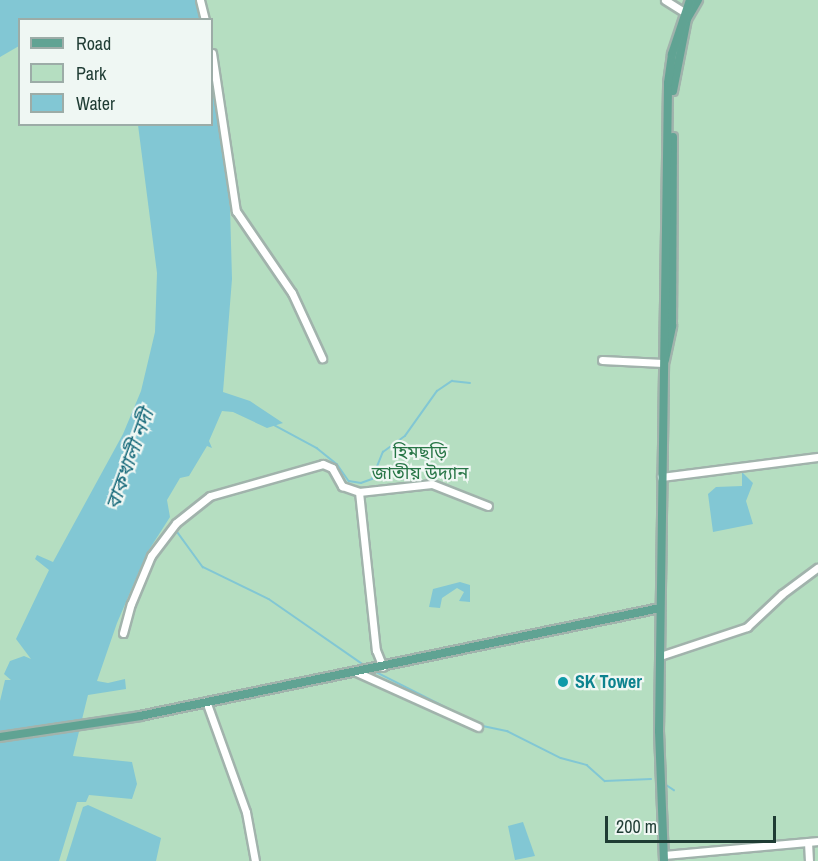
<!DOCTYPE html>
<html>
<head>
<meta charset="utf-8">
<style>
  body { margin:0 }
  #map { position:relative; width:818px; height:861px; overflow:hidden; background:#deebe5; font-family:"Archivo Narrow","Noto Sans Bengali",sans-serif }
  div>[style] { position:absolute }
  .green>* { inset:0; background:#b5dec1 }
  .water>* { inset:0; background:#82c7d4 }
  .stream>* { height:1.5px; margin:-0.75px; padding:0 0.75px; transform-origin:0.75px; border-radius:0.75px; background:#82c7d4 }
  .roads { filter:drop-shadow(2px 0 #a1b3ac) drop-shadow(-2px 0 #a1b3ac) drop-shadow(0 2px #a1b3ac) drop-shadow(0 -2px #a1b3ac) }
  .minor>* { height:7px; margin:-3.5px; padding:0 3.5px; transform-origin:3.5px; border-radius:3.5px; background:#fff }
  .major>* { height:8px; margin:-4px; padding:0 4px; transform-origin:4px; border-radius:4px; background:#60a393 }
  .dots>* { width:16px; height:16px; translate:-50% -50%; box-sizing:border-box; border:3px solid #eff7f3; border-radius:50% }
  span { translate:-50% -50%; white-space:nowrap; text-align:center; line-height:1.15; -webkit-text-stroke:4.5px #eff7f3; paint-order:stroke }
  .park-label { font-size:18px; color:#277546 }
  .culture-label { font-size:18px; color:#0d838f; font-weight:700 }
  .left { translate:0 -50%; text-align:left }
  .water-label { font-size:20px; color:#16697a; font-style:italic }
  .legend { position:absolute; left:18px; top:18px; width:195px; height:108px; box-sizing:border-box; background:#eff7f3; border:2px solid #9caca7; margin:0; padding:8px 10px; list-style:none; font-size:18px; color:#1f3c34 }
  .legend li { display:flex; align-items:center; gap:12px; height:30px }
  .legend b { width:30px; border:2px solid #9caca7 }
  .scale { position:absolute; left:605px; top:816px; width:171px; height:27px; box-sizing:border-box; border:3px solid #1f3c34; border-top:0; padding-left:8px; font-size:18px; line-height:21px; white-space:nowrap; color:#1f3c34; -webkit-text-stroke:4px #eff7f3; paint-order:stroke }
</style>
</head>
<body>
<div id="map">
  <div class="green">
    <i style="clip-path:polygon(evenodd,0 0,818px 0,818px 861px,0 861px,0 0,20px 20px,212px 20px,212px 124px,20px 124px,20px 20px)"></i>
  </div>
  <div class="water">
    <i style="clip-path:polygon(0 0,195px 0,200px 19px,20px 20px,19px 46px,0 57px)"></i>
    <i style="clip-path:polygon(212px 77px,230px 207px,232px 279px,223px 392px,250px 401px,283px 423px,267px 428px,233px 412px,222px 411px,209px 441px,212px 448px,207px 446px,189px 476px,180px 478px,167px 500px,170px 517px,147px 553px,117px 623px,97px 681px,108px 683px,125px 679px,126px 689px,88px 695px,73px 756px,132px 762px,137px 784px,132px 799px,89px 795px,86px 802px,77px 802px,59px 861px,0 861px,0 701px,5px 680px,11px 680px,4px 674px,10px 661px,24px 656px,31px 659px,16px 639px,49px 570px,35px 559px,37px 555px,53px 562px,123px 434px,141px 391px,155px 332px,157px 273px,138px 125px,212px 124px)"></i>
    <i style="clip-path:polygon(742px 472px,753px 483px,746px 501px,753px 524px,713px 532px,708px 494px,716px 487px,742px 486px)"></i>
    <i style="clip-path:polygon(460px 582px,470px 585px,470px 602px,459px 601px,464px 592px,457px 588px,442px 598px,440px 608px,429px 607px,433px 589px)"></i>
    <i style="clip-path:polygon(88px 805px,161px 838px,156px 861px,66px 861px,83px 807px)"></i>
    <i style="clip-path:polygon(523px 822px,535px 856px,515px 860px,508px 826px)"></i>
  </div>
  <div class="stream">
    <i style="left:274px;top:425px;width:49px;rotate:28.1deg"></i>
    <i style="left:317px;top:448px;width:26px;rotate:39deg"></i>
    <i style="left:337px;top:464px;width:21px;rotate:55deg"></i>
    <i style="left:349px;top:481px;width:12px;rotate:9deg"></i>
    <i style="left:361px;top:483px;width:12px;rotate:-20deg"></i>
    <i style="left:372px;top:479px;width:29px;rotate:-68deg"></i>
    <i style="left:383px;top:452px;width:27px;rotate:-36deg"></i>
    <i style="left:405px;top:436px;width:55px;rotate:-54.6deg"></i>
    <i style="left:437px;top:391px;width:18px;rotate:-34deg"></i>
    <i style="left:452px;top:381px;width:18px;rotate:6deg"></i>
    <i style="left:176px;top:530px;width:46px;rotate:53.9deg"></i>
    <i style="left:203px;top:567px;width:73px;rotate:25.9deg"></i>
    <i style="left:269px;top:599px;width:116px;rotate:34.8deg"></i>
    <i style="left:374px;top:671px;width:122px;rotate:26.8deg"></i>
    <i style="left:483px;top:726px;width:25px;rotate:12deg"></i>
    <i style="left:507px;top:731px;width:60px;rotate:26.6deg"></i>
    <i style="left:561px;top:758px;width:27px;rotate:15deg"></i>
    <i style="left:587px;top:765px;width:24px;rotate:42deg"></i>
    <i style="left:605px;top:781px;width:46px;rotate:-2.5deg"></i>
    <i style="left:665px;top:784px;width:11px;rotate:34deg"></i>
  </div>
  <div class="roads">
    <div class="minor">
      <i style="left:200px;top:0;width:21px;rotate:76deg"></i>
      <i style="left:665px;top:0;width:22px;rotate:32deg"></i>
      <i style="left:212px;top:53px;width:160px;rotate:81.4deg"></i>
      <i style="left:236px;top:211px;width:99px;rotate:55.7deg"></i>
      <i style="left:292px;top:293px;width:72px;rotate:65.2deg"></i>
      <i style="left:602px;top:360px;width:61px;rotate:2.8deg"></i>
      <i style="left:661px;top:477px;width:158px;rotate:-7.3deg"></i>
      <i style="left:359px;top:492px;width:159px;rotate:83.9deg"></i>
      <i style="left:376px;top:650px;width:18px;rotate:68deg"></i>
      <i style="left:123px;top:633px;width:30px;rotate:-75deg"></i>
      <i style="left:131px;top:604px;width:52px;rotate:-67.4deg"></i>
      <i style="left:151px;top:556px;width:41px;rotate:-52.9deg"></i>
      <i style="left:176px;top:523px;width:43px;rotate:-38.5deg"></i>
      <i style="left:210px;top:496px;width:117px;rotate:-15.8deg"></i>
      <i style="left:323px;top:464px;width:10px;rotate:24deg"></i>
      <i style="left:332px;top:468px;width:21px;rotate:61deg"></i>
      <i style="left:342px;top:486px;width:18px;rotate:19deg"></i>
      <i style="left:359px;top:492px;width:73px;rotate:-6.3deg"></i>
      <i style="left:432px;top:484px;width:60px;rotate:21.4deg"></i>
      <i style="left:660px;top:656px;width:92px;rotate:-18.4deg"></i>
      <i style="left:747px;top:627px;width:48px;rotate:-43.3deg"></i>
      <i style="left:782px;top:594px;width:44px;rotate:-36.6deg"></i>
      <i style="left:354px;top:671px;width:136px;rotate:24.3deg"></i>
      <i style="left:206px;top:701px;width:118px;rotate:70.2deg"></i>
      <i style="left:246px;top:812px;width:50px;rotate:79.6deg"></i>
      <i style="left:808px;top:842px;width:19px;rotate:87deg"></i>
      <i style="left:664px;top:855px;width:155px;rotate:-5.2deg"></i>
    </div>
    <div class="major">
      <i style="left:673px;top:91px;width:73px;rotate:-79deg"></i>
      <i style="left:687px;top:19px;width:22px;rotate:-60deg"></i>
      <i style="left:665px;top:360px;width:35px;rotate:-78deg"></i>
      <i style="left:672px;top:326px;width:189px;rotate:-89.7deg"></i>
      <i style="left:0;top:737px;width:142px;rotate:-8.5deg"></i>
      <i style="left:140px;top:716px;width:531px;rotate:-11.73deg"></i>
      <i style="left:664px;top:861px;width:130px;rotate:-92.2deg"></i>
      <i style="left:659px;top:731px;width:648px;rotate:-89.2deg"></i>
      <i style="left:668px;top:83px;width:29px;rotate:-82deg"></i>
      <i style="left:672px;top:54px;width:57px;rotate:-71.6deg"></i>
    </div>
  </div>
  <div class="dots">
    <i style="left:563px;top:682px;background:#0f9aa8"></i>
  </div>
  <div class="park-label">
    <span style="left:420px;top:463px">হিমছড়ি<br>জাতীয় উদ্যান</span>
  </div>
  <div class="culture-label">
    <span class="left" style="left:575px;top:682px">SK Tower</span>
  </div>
  <div class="water-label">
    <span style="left:129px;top:459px;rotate:-70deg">বাকখালী নদী</span>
  </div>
  <ul class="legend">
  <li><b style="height:8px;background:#60a393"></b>Road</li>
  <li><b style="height:16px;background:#b5dec1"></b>Park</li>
  <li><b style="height:16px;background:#82c7d4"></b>Water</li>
  </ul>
  <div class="scale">200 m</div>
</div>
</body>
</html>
